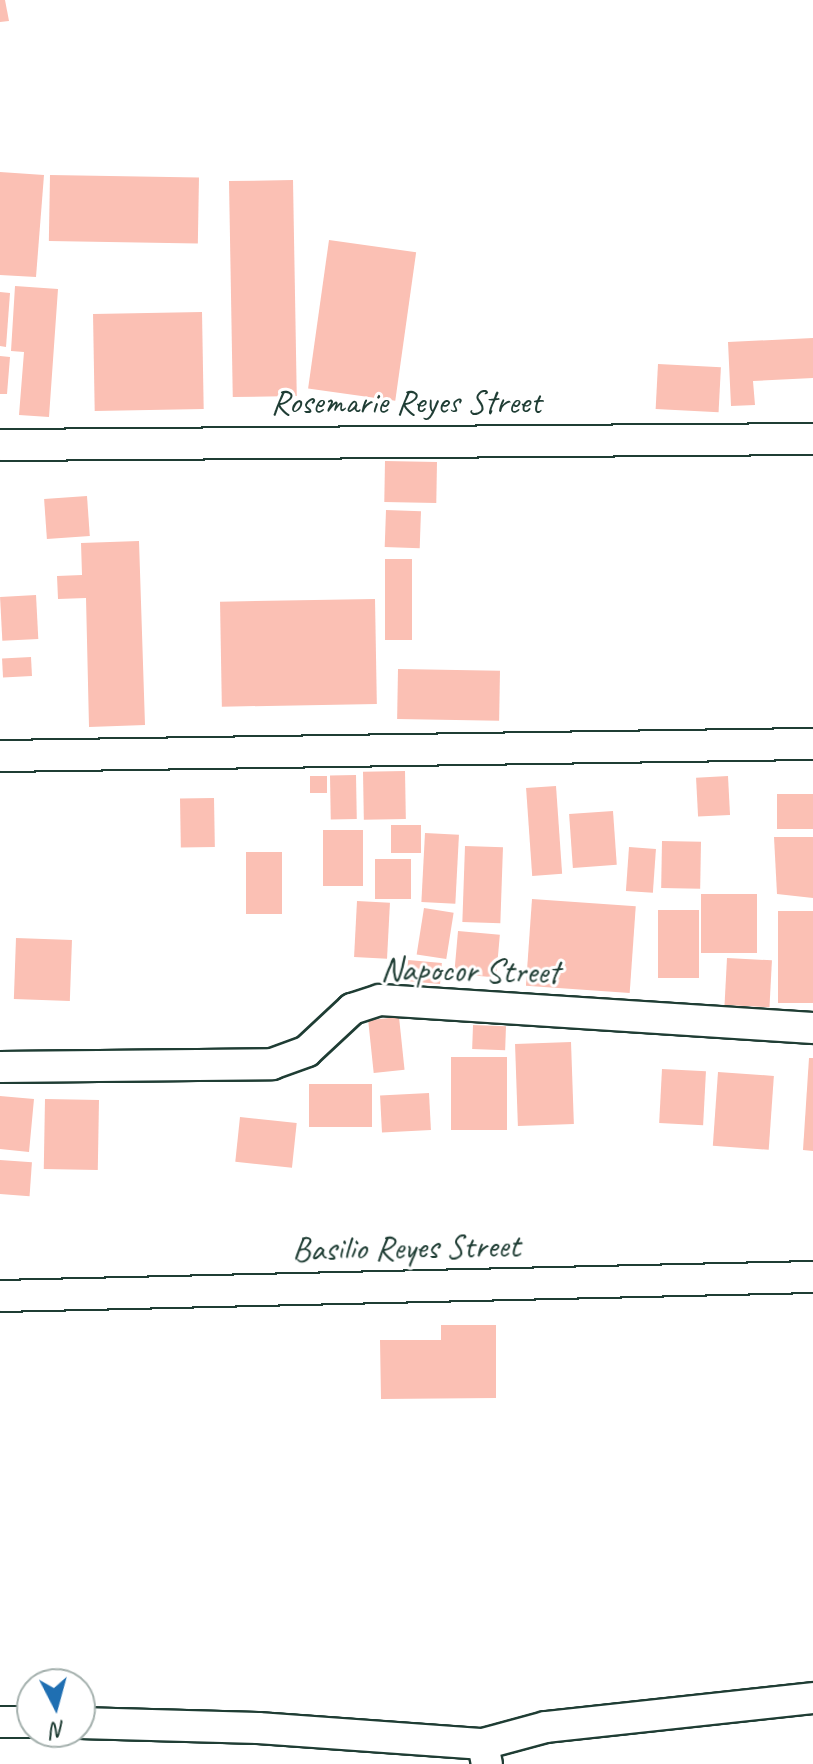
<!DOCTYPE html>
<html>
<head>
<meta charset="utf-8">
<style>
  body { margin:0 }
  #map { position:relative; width:813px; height:1764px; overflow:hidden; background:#fff; font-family:Caveat,sans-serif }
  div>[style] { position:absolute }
  .building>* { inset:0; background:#fbc0b4; transform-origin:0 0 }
  .roads { filter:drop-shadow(2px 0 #1f3d34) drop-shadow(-2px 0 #1f3d34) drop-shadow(0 2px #1f3d34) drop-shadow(0 -2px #1f3d34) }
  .street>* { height:30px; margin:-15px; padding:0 15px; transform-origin:15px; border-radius:15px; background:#fff }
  span { translate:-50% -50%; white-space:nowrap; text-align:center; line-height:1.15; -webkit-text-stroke:6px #fff; paint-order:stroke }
  .street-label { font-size:34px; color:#1f3d34 }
  .north { position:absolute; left:16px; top:1668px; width:80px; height:80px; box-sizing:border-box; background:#fff; border:2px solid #a5b1ae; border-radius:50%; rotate:174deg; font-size:22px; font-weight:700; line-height:32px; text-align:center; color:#1f3d34 }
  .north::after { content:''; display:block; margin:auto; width:28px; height:36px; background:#1f6fb2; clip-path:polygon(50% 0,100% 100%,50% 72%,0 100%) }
</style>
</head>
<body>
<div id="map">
  <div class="building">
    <i style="clip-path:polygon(0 0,5px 0,9px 21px,0 22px)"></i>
    <i style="clip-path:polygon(0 172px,44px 175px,36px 277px,0 275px)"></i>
    <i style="left:50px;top:175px;width:149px;height:66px;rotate:1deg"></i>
    <i style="left:293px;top:180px;width:216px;height:64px;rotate:89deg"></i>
    <i style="left:329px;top:240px;width:88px;height:150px;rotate:8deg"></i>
    <i style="clip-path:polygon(15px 286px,58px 289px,49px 417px,19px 415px,24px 352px,11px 351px)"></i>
    <i style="clip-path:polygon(0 292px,10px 293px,6px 347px,0 346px)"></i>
    <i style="left:202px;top:312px;width:97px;height:109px;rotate:89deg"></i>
    <i style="clip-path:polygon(813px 338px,813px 378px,753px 381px,755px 405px,731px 406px,728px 342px)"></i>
    <i style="clip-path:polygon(0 356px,10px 357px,7px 394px,0 394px)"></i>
    <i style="left:658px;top:364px;width:63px;height:45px;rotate:3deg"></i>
    <i style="left:385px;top:461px;width:52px;height:41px;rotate:1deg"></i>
    <i style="left:87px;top:496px;width:40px;height:43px;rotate:86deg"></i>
    <i style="left:386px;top:510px;width:35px;height:37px;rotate:2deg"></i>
    <i style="clip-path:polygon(139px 541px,145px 725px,89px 727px,86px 598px,58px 599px,57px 576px,82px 575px,81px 543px)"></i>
    <i style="left:385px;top:559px;width:27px;height:81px"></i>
    <i style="left:36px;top:595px;width:44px;height:36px;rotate:87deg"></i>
    <i style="left:375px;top:599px;width:105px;height:155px;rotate:89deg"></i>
    <i style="left:31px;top:657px;width:19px;height:29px;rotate:87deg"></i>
    <i style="left:398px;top:669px;width:102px;height:50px;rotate:1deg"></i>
    <i style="left:405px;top:771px;width:48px;height:42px;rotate:89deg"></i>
    <i style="left:356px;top:775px;width:44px;height:26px;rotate:89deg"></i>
    <i style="left:327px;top:776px;width:17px;height:17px;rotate:90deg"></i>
    <i style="left:728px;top:776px;width:39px;height:32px;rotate:87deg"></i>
    <i style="left:556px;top:786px;width:88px;height:30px;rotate:86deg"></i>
    <i style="left:813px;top:794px;width:35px;height:36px;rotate:90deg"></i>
    <i style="left:214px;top:798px;width:49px;height:34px;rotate:89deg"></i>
    <i style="left:613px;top:811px;width:54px;height:44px;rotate:86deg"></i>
    <i style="left:421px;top:825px;width:28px;height:30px;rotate:90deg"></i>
    <i style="left:323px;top:830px;width:40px;height:56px"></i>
    <i style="left:425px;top:833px;width:34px;height:69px;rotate:3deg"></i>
    <i style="clip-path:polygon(774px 837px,813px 837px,813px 898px,777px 894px)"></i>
    <i style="left:662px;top:841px;width:39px;height:47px;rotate:1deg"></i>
    <i style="left:465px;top:846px;width:38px;height:76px;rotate:2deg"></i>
    <i style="left:629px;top:847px;width:27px;height:44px;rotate:4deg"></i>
    <i style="left:246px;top:852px;width:36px;height:62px"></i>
    <i style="left:411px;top:859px;width:40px;height:36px;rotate:90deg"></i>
    <i style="left:701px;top:894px;width:56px;height:59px"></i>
    <i style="left:532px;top:899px;width:104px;height:87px;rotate:4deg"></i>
    <i style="left:357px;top:901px;width:33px;height:56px;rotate:3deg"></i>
    <i style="left:424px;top:908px;width:30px;height:47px;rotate:9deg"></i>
    <i style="left:658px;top:910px;width:41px;height:68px"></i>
    <i style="left:813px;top:911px;width:92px;height:35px;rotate:90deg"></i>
    <i style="left:458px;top:931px;width:42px;height:43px;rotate:5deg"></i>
    <i style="left:16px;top:938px;width:56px;height:61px;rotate:2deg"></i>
    <i style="left:727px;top:958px;width:45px;height:47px;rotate:3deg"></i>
    <i style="left:408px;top:960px;width:34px;height:21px;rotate:5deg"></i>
    <i style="left:399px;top:1017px;width:53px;height:31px;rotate:84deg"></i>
    <i style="left:473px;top:1025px;width:33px;height:24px;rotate:2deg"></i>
    <i style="left:571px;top:1042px;width:82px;height:56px;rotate:88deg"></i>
    <i style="left:451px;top:1057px;width:56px;height:73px"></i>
    <i style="clip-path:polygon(809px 1058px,813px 1058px,813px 1151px,803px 1150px)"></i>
    <i style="left:662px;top:1069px;width:44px;height:54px;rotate:3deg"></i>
    <i style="left:718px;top:1072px;width:56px;height:74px;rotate:4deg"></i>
    <i style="left:372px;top:1084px;width:43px;height:63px;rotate:90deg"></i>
    <i style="left:429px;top:1093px;width:37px;height:49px;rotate:87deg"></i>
    <i style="clip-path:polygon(0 1096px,34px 1099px,29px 1152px,0 1149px)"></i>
    <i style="left:45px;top:1099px;width:54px;height:70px;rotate:1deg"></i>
    <i style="left:240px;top:1117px;width:57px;height:45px;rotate:6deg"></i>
    <i style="left:0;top:1160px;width:32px;height:34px;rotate:4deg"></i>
    <i style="clip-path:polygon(441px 1325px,496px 1325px,496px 1398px,381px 1399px,380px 1340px,441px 1340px)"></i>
  </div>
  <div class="roads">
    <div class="street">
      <i style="left:0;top:445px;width:813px;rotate:-0.42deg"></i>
      <i style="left:0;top:756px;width:813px;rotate:-0.85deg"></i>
      <i style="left:0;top:1067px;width:272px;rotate:-0.6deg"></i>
      <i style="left:272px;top:1064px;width:37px;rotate:-20deg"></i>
      <i style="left:307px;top:1051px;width:62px;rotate:-43deg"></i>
      <i style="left:352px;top:1009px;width:29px;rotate:-18deg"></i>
      <i style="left:380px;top:1000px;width:434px;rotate:3.7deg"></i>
      <i style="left:0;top:1296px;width:813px;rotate:-1.34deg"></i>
      <i style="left:0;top:1722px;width:32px"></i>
      <i style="left:80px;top:1723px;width:178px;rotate:1.6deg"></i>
      <i style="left:258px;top:1728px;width:226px;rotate:4.1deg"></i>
      <i style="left:483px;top:1744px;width:20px;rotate:79deg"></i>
      <i style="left:483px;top:1744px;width:65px;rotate:-15.1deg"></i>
      <i style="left:546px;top:1727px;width:269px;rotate:-6.2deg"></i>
    </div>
  </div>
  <div class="street-label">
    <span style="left:406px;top:402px">Rosemarie Reyes Street</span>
    <span style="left:470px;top:970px;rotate:1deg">Napocor Street</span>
    <span style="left:406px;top:1247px;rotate:-1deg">Basilio Reyes Street</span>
  </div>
  <div class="north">N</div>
</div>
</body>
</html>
